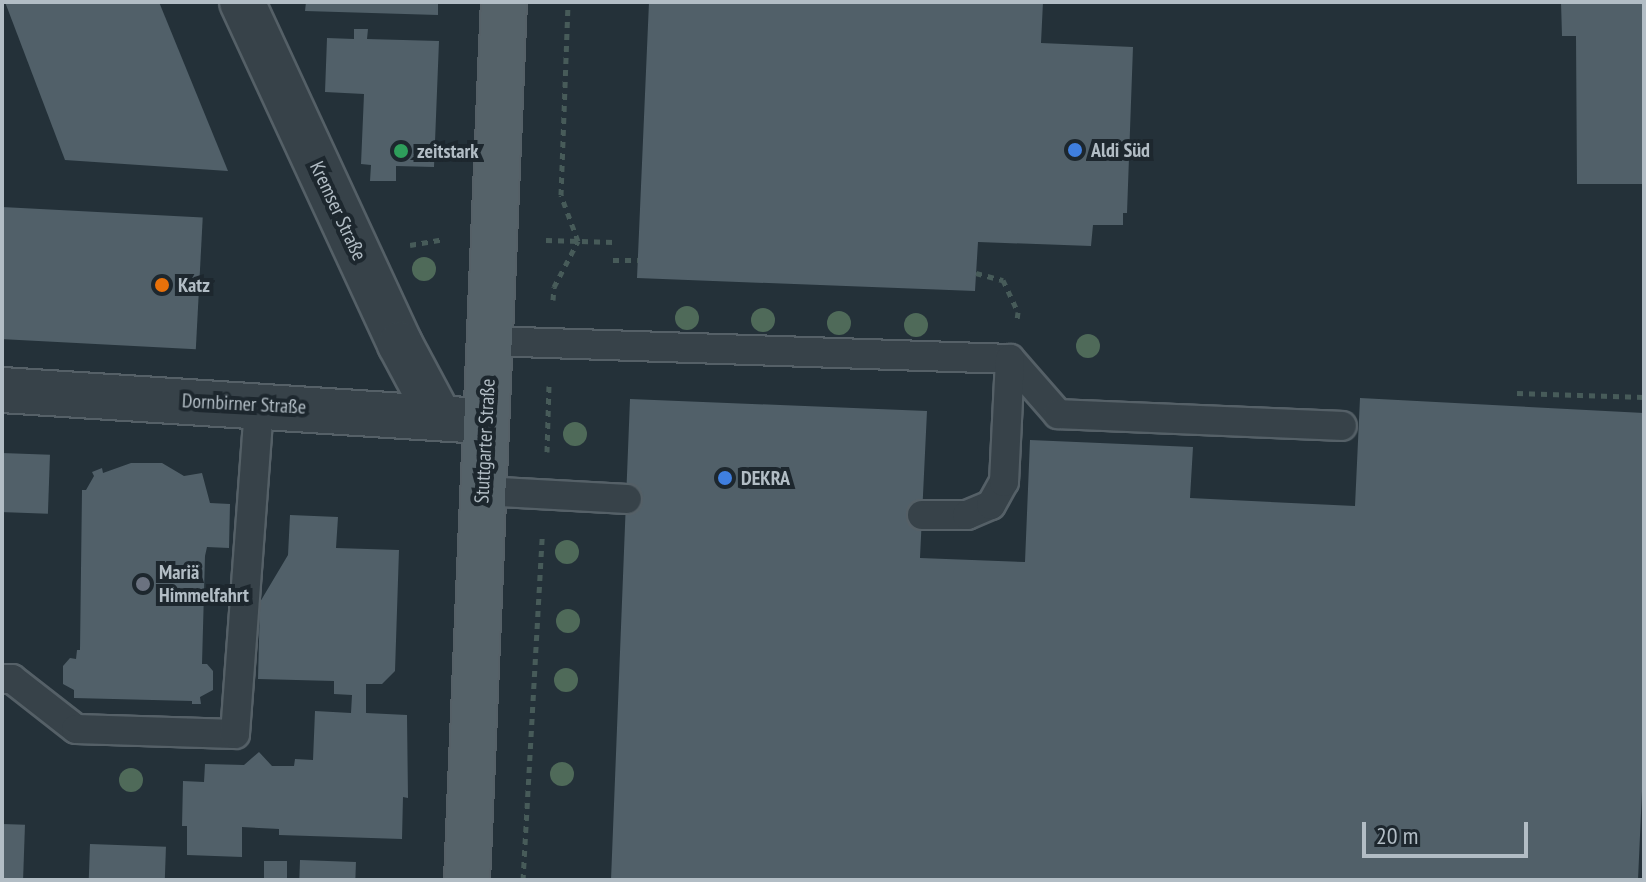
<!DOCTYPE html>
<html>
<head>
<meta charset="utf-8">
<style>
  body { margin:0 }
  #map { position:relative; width:1646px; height:882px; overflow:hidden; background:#243139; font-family:"PT Sans Narrow",sans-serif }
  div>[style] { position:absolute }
  .building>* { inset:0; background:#516069; transform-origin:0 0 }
  .path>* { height:5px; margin-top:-2.5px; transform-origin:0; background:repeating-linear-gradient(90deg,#475b59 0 6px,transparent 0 12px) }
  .roads { filter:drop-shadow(2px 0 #556067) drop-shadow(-2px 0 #556067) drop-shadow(0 2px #556067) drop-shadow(0 -2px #556067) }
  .lane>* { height:28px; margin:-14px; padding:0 14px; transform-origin:14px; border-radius:14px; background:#374249 }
  .street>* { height:44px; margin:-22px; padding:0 22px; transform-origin:22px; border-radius:22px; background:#374249 }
  .primary>* { height:44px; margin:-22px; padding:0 22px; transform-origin:22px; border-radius:22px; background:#556269 }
  .trees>* { width:24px; height:24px; margin:-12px; border-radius:50%; background:#4f6a59 }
  .dots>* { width:22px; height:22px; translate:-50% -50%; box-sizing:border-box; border:4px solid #1d272e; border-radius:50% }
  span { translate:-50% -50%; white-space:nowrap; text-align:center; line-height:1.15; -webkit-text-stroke:8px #1d272e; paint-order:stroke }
  .poi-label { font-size:20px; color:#b2bdc5; font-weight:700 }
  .left { translate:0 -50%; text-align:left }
  .street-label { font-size:20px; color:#b2bdc5 }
  .frame { position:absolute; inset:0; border:4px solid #b2bdc5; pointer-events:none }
  .scale { position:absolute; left:1362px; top:822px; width:166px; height:36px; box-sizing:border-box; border:4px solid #b2bdc5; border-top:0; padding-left:10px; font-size:24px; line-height:28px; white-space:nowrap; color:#b2bdc5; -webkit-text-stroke:6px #1d272e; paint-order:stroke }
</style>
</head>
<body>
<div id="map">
  <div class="building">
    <i style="clip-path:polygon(5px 2px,159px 2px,228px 171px,65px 160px)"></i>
    <i style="clip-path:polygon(306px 2px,438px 2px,438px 15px,305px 11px)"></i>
    <i style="clip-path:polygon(649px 2px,1043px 2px,1041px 43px,1133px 47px,1127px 213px,1123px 213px,1123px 225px,1093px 225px,1091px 246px,978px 242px,975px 291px,637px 278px)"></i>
    <i style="clip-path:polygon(1561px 2px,1644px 2px,1644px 184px,1577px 184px,1576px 36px,1562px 36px)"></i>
    <i style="clip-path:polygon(354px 29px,368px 29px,367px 39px,439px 41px,434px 167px,396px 166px,396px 181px,370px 181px,371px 165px,361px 164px,364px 94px,325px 92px,327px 38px,354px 39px)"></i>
    <i style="left:2px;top:207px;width:201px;height:132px;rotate:3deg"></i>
    <i style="clip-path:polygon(1360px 398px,1644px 413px,1644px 747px,1638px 880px,611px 880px,630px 399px,927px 411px,920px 558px,1025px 562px,1030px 440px,1193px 447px,1190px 498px,1355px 506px)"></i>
    <i style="left:2px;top:453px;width:48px;height:59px;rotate:2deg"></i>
    <i style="clip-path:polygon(131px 463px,162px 463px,184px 476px,202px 473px,210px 503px,230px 504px,229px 548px,207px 547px,205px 556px,202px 664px,207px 664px,213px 671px,213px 690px,200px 697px,201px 704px,192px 704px,192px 701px,74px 698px,74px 690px,63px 684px,63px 666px,70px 658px,76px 659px,77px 650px,80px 650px,82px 490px,86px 490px,94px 476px,92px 472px,102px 468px,103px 473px)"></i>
    <i style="clip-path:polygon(290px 515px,338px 517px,336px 548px,399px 550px,395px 671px,382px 684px,366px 684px,366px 713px,407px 715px,408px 798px,403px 797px,402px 839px,279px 835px,279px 829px,242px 827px,242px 857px,187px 855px,187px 826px,182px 826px,183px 781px,204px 782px,205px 764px,244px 765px,259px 752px,272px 766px,294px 766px,295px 759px,313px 760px,315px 711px,351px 713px,352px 695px,334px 694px,334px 681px,258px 679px,260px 602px,288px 555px)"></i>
    <i style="left:2px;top:824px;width:23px;height:56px;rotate:2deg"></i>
    <i style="left:90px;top:844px;width:76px;height:36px;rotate:2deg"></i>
    <i style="left:300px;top:860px;width:56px;height:20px;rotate:2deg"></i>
    <i style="left:264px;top:861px;width:23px;height:19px"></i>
  </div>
  <div class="path">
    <i style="left:546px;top:240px;width:68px;rotate:1.7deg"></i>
    <i style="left:410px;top:245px;width:35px;rotate:-10deg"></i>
    <i style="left:613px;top:260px;width:25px"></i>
    <i style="left:976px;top:273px;width:28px;rotate:15deg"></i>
    <i style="left:1003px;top:280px;width:35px;rotate:65deg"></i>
    <i style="left:1018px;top:312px;width:8px;rotate:97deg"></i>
    <i style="left:553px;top:300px;width:13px;rotate:-86deg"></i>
    <i style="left:554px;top:287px;width:52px;rotate:-62.4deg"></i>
    <i style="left:578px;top:241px;width:49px;rotate:-110.3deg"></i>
    <i style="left:561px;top:195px;width:193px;rotate:-87.9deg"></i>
    <i style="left:1517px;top:393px;width:127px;rotate:1.8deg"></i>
    <i style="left:547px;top:452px;width:66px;rotate:-88.3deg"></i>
    <i style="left:523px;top:880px;width:343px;rotate:-86.8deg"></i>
  </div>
  <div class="roads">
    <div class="lane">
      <i style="left:490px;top:341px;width:520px;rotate:1.98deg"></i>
      <i style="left:1010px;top:359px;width:73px;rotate:48.9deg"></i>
      <i style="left:1058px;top:414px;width:284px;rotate:2.4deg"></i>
      <i style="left:483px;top:491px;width:144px;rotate:3.2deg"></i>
      <i style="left:922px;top:515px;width:45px"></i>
      <i style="left:967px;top:515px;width:26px;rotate:-23deg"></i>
      <i style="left:991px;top:505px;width:26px;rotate:-61deg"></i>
      <i style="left:1004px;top:482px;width:123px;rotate:-87.2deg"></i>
      <i style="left:2px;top:679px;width:10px"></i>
      <i style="left:12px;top:679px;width:81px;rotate:38deg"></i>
      <i style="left:76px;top:729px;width:159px;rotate:1.8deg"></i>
      <i style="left:235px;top:734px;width:330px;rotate:-85.8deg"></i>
    </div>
    <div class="street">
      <i style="left:242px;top:2px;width:377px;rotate:65.2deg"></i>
      <i style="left:400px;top:344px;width:83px;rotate:61.9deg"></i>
      <i style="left:2px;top:390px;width:485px;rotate:3.7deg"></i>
    </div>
    <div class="primary">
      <i style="left:467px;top:880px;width:879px;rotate:-87.59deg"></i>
    </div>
  </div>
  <div class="trees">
    <i style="left:424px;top:269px"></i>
    <i style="left:687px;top:318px"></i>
    <i style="left:763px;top:320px"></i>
    <i style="left:839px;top:323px"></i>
    <i style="left:916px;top:325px"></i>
    <i style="left:1088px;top:346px"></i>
    <i style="left:575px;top:434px"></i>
    <i style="left:567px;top:552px"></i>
    <i style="left:568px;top:621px"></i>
    <i style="left:566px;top:680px"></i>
    <i style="left:562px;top:774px"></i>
    <i style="left:131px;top:780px"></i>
  </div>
  <div class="dots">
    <i style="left:1075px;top:150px;background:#3f7fe0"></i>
    <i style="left:401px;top:151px;background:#2e9e5b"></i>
    <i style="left:162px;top:285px;background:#e8710a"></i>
    <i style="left:725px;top:478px;background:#3f7fe0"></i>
    <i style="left:143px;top:584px;background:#6b7280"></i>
  </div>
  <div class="poi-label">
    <span class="left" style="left:1091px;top:150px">Aldi Süd</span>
    <span class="left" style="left:417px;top:151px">zeitstark</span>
    <span class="left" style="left:178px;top:285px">Katz</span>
    <span class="left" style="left:741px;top:478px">DEKRA</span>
    <span class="left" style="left:159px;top:584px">Mariä<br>Himmelfahrt</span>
  </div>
  <div class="street-label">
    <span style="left:338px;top:211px;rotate:65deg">Kremser Straße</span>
    <span style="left:244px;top:404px;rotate:3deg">Dornbirner Straße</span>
    <span style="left:485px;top:441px;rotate:-87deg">Stuttgarter Straße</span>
  </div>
  <div class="frame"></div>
  <div class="scale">20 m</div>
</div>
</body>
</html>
